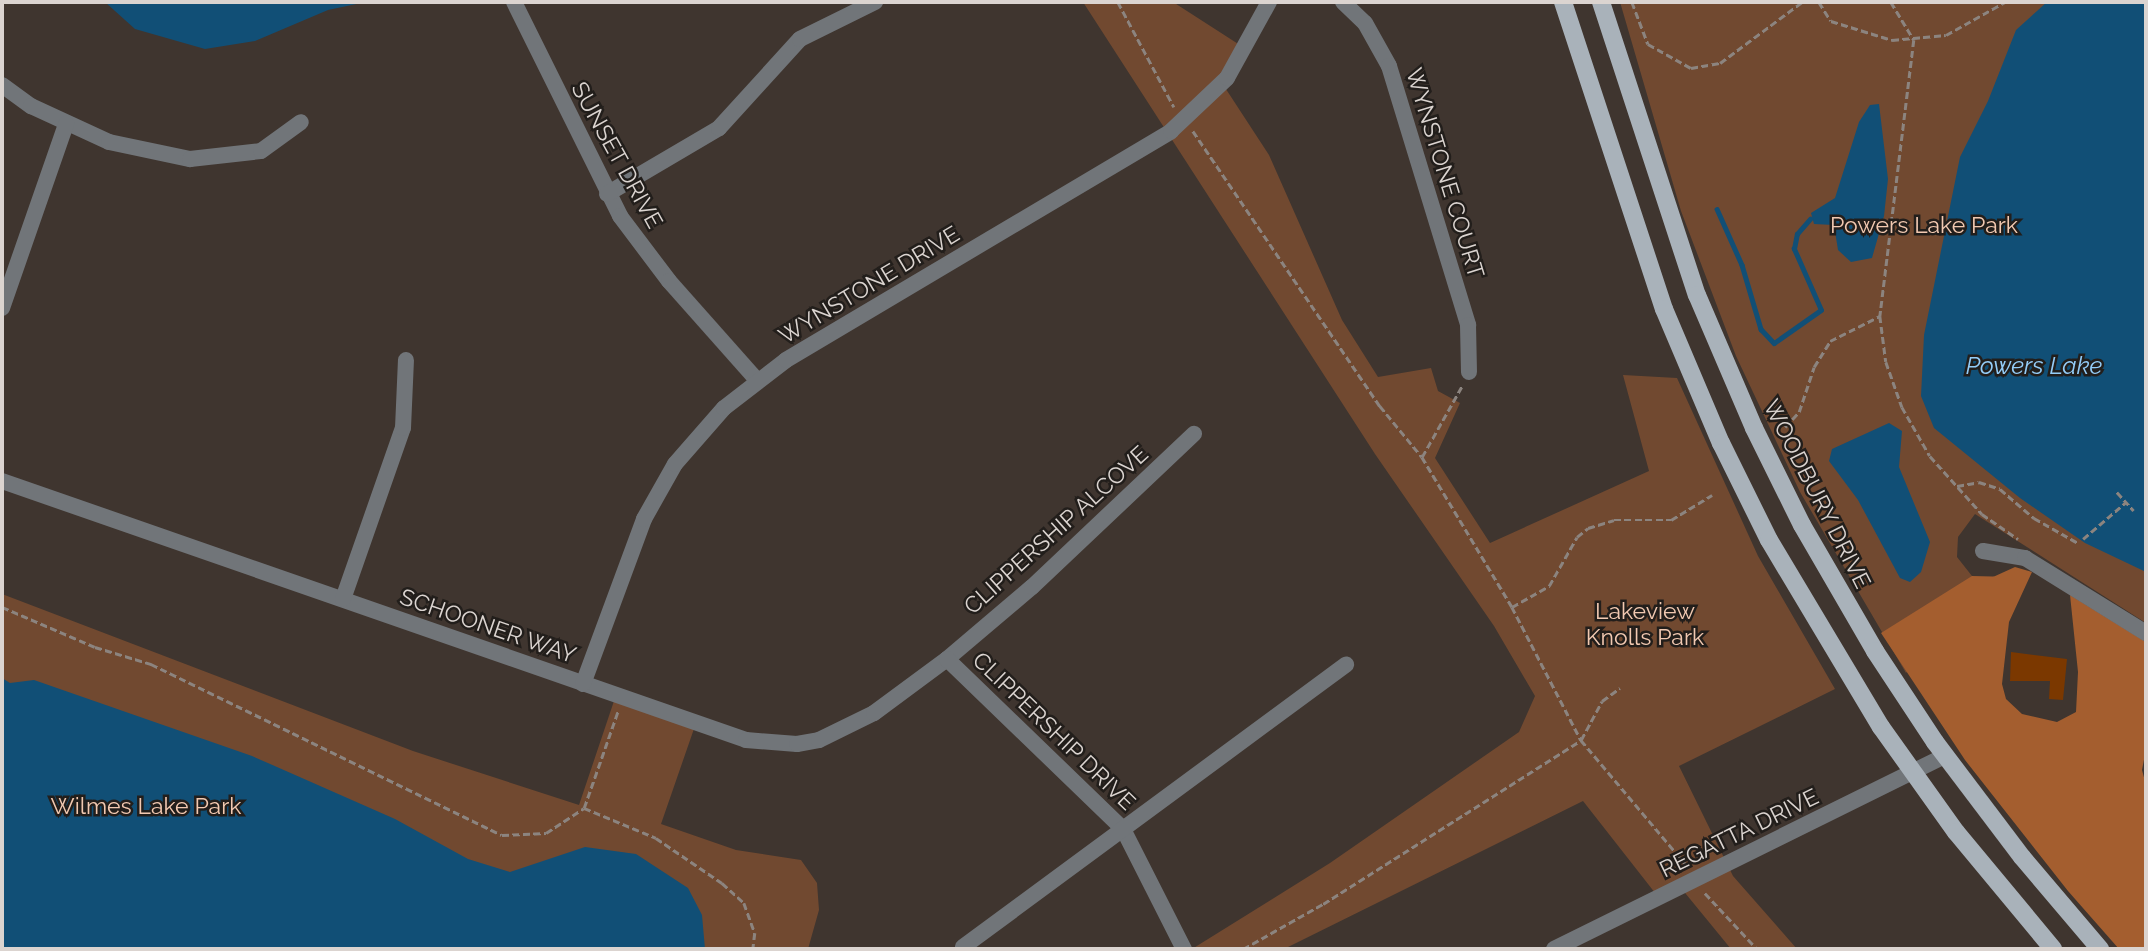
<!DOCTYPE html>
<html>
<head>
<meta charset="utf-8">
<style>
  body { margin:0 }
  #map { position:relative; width:2148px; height:951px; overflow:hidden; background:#3f352f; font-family:Raleway,sans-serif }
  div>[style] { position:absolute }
  .green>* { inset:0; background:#714930 }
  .forest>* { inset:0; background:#a45e2f }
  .water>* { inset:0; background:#114f76 }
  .stream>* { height:4.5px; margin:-2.25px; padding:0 2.25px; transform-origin:2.25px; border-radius:2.25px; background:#114f76 }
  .building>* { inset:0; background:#7b3800 }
  .path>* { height:2.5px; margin-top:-1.25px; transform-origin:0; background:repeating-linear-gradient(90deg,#8c847f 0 7px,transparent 0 10.5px) }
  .minor>* { height:16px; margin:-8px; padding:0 8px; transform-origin:8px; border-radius:8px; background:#717579 }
  .major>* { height:18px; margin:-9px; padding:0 9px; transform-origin:9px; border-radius:9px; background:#a9b2ba }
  span { translate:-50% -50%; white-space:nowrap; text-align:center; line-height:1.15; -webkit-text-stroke:5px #221e1b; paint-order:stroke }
  .street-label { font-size:23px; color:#dbd4d0 }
  .park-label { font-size:23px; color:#f2c9b1 }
  .water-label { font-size:24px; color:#94cdf8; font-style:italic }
  .frame { position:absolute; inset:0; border:4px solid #dbd4d0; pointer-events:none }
</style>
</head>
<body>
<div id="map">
  <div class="green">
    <i style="clip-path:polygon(1083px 2px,1173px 2px,1246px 49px,1222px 83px,1269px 155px,1342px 320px,1378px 377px,1431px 368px,1438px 391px,1460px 403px,1435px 458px,1490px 543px,1649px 471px,1623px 375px,1677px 378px,1758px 556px,1835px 689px,1679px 766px,1733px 876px,1797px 949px,1731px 949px,1681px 888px,1659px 898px,1583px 801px,1284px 949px,1192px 949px,1330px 863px,1519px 732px,1535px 696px,1494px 626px,1375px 454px)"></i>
    <i style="clip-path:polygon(1620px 2px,2146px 2px,2146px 623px,1975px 514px,1958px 537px,1957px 557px,1972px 576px,1995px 576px,1906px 673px,1800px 492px,1736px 356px,1681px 211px)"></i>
    <i style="clip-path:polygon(2px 594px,413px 751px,579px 805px,616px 695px,696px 723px,661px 824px,736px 850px,801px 860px,817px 883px,819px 910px,808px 949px,2px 949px)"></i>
  </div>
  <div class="forest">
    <i style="clip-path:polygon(2015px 567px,2032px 572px,2009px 622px,2002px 684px,2006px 699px,2022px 714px,2057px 722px,2076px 712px,2078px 672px,2070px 595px,2146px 642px,2146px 749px,2142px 770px,2146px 785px,2146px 949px,2119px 949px,2068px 891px,1965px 760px,1881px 633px,1972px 576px,1993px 577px)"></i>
  </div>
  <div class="water">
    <i style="clip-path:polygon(105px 2px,366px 2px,328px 10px,255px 41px,205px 49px,135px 29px)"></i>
    <i style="clip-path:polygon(2047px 2px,2146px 2px,2146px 572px,2085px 543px,2020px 498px,1934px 428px,1921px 396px,1924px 335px,1960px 157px,1988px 101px,2016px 30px)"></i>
    <i style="clip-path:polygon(1879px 104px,1888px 179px,1884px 216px,1872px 258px,1851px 262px,1838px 250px,1834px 225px,1814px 224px,1811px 213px,1835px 198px,1859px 122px,1870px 105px)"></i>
    <i style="clip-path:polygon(1889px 423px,1902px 431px,1899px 467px,1930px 542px,1921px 572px,1910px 582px,1900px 578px,1858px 500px,1829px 461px,1832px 449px)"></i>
    <i style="clip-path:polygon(2px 678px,10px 683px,34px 680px,252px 756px,395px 819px,468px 859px,510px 872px,585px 847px,636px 854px,688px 888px,702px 915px,705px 949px,2px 949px)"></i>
  </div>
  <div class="stream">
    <i style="left:1717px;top:209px;width:61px;rotate:65.9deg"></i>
    <i style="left:1742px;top:265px;width:67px;rotate:73.5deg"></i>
    <i style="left:1761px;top:329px;width:19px;rotate:47deg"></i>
    <i style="left:1774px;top:343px;width:57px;rotate:-35.1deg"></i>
    <i style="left:1821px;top:310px;width:67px;rotate:-113.9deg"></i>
    <i style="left:1794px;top:249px;width:15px;rotate:-79deg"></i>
    <i style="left:1797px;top:234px;width:20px;rotate:-49deg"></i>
  </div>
  <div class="building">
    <i style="clip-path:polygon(2011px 652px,2067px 659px,2063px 700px,2049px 699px,2050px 681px,2010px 681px)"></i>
  </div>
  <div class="path">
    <i style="left:1118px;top:2px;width:119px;rotate:61.9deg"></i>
    <i style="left:1632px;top:2px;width:45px;rotate:69.1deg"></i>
    <i style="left:1648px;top:44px;width:49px;rotate:29.2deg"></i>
    <i style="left:1691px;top:68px;width:29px;rotate:-10deg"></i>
    <i style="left:1720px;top:63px;width:102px;rotate:-36.6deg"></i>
    <i style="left:1819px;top:2px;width:22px;rotate:58deg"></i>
    <i style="left:1831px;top:21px;width:64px;rotate:17.3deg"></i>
    <i style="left:1892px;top:40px;width:54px;rotate:-5.3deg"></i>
    <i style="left:1946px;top:35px;width:68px;rotate:-29.2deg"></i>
    <i style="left:1891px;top:2px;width:44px;rotate:58.8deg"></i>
    <i style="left:1914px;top:40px;width:278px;rotate:97deg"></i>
    <i style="left:1880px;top:316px;width:46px;rotate:82.6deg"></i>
    <i style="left:1886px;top:362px;width:48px;rotate:70.4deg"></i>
    <i style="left:1902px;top:407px;width:56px;rotate:60.3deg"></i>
    <i style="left:1930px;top:456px;width:78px;rotate:48.1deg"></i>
    <i style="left:1982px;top:514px;width:44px;rotate:34.8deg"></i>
    <i style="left:1193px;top:131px;width:333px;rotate:55.8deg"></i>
    <i style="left:1380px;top:406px;width:66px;rotate:50.5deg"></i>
    <i style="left:1422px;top:457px;width:175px;rotate:59deg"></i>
    <i style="left:1512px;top:607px;width:150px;rotate:62.6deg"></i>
    <i style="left:1581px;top:740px;width:166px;rotate:49.9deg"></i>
    <i style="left:1785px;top:427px;width:21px;rotate:-47deg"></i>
    <i style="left:1799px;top:412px;width:47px;rotate:-71.6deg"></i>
    <i style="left:1814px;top:367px;width:31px;rotate:-58deg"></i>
    <i style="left:1830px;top:341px;width:56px;rotate:-26.6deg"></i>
    <i style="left:1422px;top:457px;width:81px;rotate:-60.6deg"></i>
    <i style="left:1957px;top:486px;width:22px;rotate:-10deg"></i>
    <i style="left:1979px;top:482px;width:22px;rotate:18deg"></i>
    <i style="left:2000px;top:489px;width:45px;rotate:40.5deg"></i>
    <i style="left:2034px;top:518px;width:51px;rotate:29.6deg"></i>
    <i style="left:2117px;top:492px;width:25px;rotate:48deg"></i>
    <i style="left:2083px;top:539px;width:57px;rotate:-40.7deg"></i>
    <i style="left:2px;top:607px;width:101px;rotate:23.3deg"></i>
    <i style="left:95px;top:647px;width:59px;rotate:16.9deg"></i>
    <i style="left:151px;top:664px;width:390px;rotate:26deg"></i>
    <i style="left:502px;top:835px;width:44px;rotate:-2.6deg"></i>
    <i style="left:546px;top:833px;width:45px;rotate:-33.3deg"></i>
    <i style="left:584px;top:808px;width:103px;rotate:-70.7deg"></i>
    <i style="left:1512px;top:607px;width:43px;rotate:-29.6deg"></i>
    <i style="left:1549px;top:586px;width:56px;rotate:-60.3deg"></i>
    <i style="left:1577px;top:537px;width:14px;rotate:-39deg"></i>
    <i style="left:1588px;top:528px;width:27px;rotate:-17deg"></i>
    <i style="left:1614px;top:520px;width:57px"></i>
    <i style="left:1671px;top:520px;width:48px;rotate:-31.4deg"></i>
    <i style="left:584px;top:808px;width:78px;rotate:22.6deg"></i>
    <i style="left:656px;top:838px;width:80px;rotate:34.3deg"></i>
    <i style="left:722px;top:883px;width:30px;rotate:42deg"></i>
    <i style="left:744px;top:903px;width:32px;rotate:70deg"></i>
    <i style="left:755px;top:933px;width:16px;rotate:97deg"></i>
    <i style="left:1705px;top:893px;width:76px;rotate:47.1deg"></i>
    <i style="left:1243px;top:949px;width:92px;rotate:-29.4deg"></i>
    <i style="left:1323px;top:904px;width:306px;rotate:-32.4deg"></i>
    <i style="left:1581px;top:740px;width:44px;rotate:-61.7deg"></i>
    <i style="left:1602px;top:701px;width:22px;rotate:-36deg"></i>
  </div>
  <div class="minor">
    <i style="left:514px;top:2px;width:239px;rotate:63.6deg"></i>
    <i style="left:620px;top:216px;width:81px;rotate:53deg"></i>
    <i style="left:669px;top:281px;width:132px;rotate:48.4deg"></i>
    <i style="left:1343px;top:2px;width:30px;rotate:44deg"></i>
    <i style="left:1365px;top:23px;width:49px;rotate:60.8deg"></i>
    <i style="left:1389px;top:66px;width:271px;rotate:73deg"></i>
    <i style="left:1468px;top:325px;width:47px;rotate:88.8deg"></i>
    <i style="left:2px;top:85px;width:36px;rotate:36deg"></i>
    <i style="left:31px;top:106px;width:86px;rotate:24.8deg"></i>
    <i style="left:109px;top:142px;width:83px;rotate:11.9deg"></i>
    <i style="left:190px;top:159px;width:71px;rotate:-6.4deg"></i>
    <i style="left:261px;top:151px;width:49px;rotate:-35.9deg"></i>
    <i style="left:607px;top:194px;width:130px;rotate:-30.5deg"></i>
    <i style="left:719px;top:128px;width:120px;rotate:-47.7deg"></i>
    <i style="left:800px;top:39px;width:84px;rotate:-26.3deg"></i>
    <i style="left:2px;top:308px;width:195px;rotate:-70.8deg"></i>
    <i style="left:2px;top:481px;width:788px;rotate:19.19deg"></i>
    <i style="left:746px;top:740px;width:51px;rotate:4.5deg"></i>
    <i style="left:797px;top:744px;width:22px;rotate:-10deg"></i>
    <i style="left:819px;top:740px;width:61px;rotate:-26.1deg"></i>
    <i style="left:874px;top:713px;width:91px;rotate:-36.5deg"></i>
    <i style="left:947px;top:659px;width:111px;rotate:-40.3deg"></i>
    <i style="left:1032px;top:587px;width:223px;rotate:-43.4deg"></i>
    <i style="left:1983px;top:551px;width:43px;rotate:9.5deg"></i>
    <i style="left:2025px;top:558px;width:142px;rotate:31.8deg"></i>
    <i style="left:343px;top:599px;width:181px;rotate:-70.7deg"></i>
    <i style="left:403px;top:428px;width:68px;rotate:-87.5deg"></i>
    <i style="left:947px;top:659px;width:245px;rotate:44deg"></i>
    <i style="left:1123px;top:829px;width:135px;rotate:63.1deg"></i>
    <i style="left:583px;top:684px;width:176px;rotate:-69.7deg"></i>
    <i style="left:644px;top:519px;width:63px;rotate:-60.6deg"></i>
    <i style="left:675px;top:464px;width:74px;rotate:-48.8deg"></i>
    <i style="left:724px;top:408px;width:78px;rotate:-37.7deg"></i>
    <i style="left:786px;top:360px;width:448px;rotate:-30.7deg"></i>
    <i style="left:1171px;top:131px;width:77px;rotate:-43.4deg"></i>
    <i style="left:1227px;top:78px;width:87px;rotate:-61.1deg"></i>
    <i style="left:963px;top:947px;width:476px;rotate:-36.4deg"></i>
    <i style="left:1554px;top:949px;width:436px;rotate:-26.3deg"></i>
  </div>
  <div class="major">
    <i style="left:1563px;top:2px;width:323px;rotate:71.8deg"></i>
    <i style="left:1664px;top:309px;width:146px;rotate:67deg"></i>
    <i style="left:1721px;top:443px;width:108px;rotate:63.7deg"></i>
    <i style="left:1769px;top:540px;width:218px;rotate:59.1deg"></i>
    <i style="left:1881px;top:727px;width:129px;rotate:54.5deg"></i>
    <i style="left:1956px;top:832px;width:152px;rotate:50.3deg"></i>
    <i style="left:1601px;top:2px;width:308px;rotate:71.9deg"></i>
    <i style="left:1697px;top:295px;width:145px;rotate:66.8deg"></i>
    <i style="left:1754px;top:428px;width:108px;rotate:63.7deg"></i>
    <i style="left:1802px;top:525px;width:146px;rotate:59.9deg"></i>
    <i style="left:1875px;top:651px;width:109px;rotate:56.6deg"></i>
    <i style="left:1935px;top:742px;width:144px;rotate:52.9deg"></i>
    <i style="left:2022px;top:857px;width:121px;rotate:49.7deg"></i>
  </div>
  <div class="street-label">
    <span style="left:617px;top:155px;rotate:61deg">SUNSET DRIVE</span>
    <span style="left:1445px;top:173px;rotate:73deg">WYNSTONE COURT</span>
    <span style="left:869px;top:285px;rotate:-31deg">WYNSTONE DRIVE</span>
    <span style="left:1817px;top:494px;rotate:63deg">WOODBURY DRIVE</span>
    <span style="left:1056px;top:530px;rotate:-42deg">CLIPPERSHIP ALCOVE</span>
    <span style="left:488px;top:626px;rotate:19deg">SCHOONER WAY</span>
    <span style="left:1054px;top:731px;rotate:44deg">CLIPPERSHIP DRIVE</span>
    <span style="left:1739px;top:833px;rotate:-26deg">REGATTA DRIVE</span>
  </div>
  <div class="park-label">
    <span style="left:1924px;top:225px">Powers Lake Park</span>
    <span style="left:1645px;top:624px">Lakeview<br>Knolls Park</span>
    <span style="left:146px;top:806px">Wilmes Lake Park</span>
  </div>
  <div class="water-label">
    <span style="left:2034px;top:366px">Powers Lake</span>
  </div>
  <div class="frame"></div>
</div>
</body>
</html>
